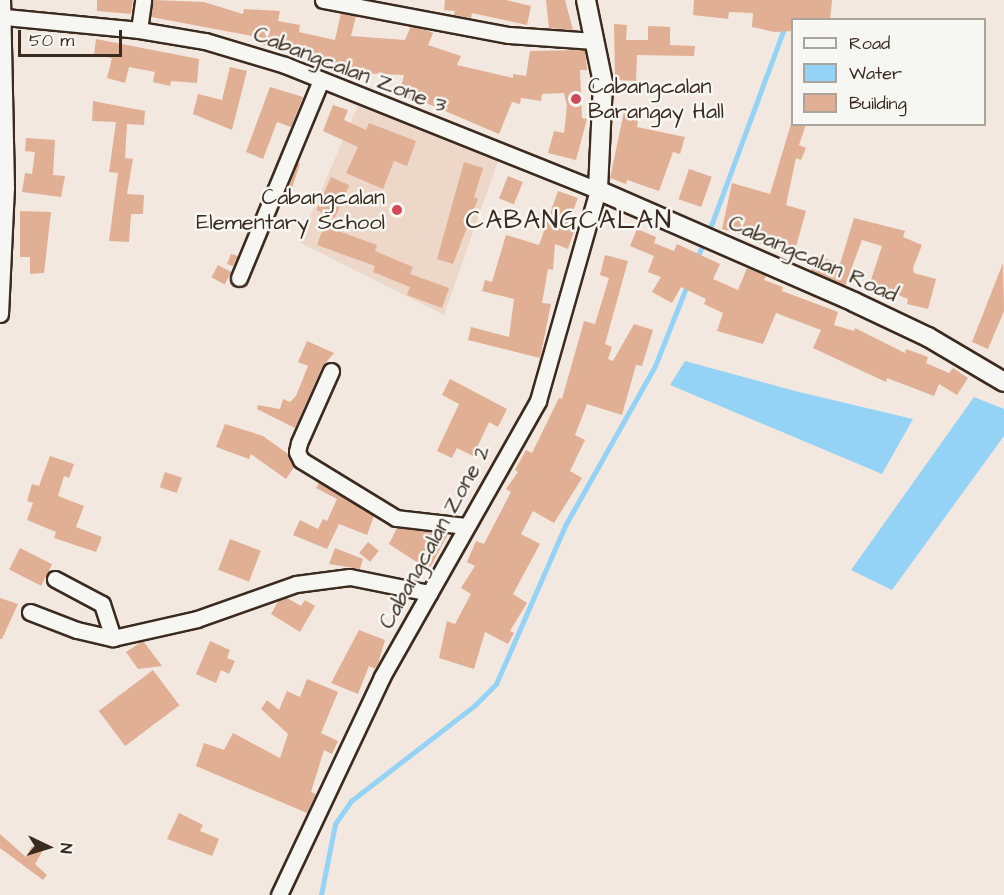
<!DOCTYPE html>
<html>
<head>
<meta charset="utf-8">
<style>
  body { margin:0 }
  #map { position:relative; width:1004px; height:895px; overflow:hidden; background:#f2e8df; font-family:"Architects Daughter",sans-serif }
  div>[style] { position:absolute }
  .built>* { inset:0; background:#edd7c8 }
  .water>* { inset:0; background:#95d3f6 }
  .stream>* { height:4.5px; margin:-2.25px; padding:0 2.25px; transform-origin:2.25px; border-radius:2.25px; background:#95d3f6 }
  .building>* { inset:0; background:#e1af93; transform-origin:0 0 }
  .roads { filter:drop-shadow(2px 0 #3b2a1e) drop-shadow(-2px 0 #3b2a1e) drop-shadow(0 2px #3b2a1e) drop-shadow(0 -2px #3b2a1e) }
  .minor>* { height:15px; margin:-7.5px; padding:0 7.5px; transform-origin:7.5px; border-radius:7.5px; background:#f6f6f2 }
  .tertiary>* { height:18px; margin:-9px; padding:0 9px; transform-origin:9px; border-radius:9px; background:#f6f6f2 }
  .dots>* { width:16px; height:16px; translate:-50% -50%; box-sizing:border-box; border:3px solid #f6f6f2; border-radius:50% }
  span { translate:-50% -50%; white-space:nowrap; text-align:center; line-height:1.15; -webkit-text-stroke:5px #f6f6f2; paint-order:stroke }
  .street-label { font-size:22px; color:#3b2a1e }
  .poi-label { font-size:22px; color:#3b2a1e }
  .left { translate:0 -50%; text-align:left }
  .right { translate:-100% -50%; text-align:right }
  .quarter-label { font-size:26px; color:#3b2a1e; letter-spacing:1.5px }
  .legend { position:absolute; left:791px; top:18px; width:195px; height:108px; box-sizing:border-box; background:#f6f6f2; border:2px solid #aba49d; margin:0; padding:8px 10px; list-style:none; font-size:18px; color:#3b2a1e }
  .legend li { display:flex; align-items:center; gap:12px; height:30px }
  .legend b { width:30px; border:2px solid #aba49d }
  .north { position:absolute; left:18px; top:817px; width:60px; height:60px; -webkit-text-stroke:4px #f6f6f2; paint-order:stroke; rotate:94deg; font-size:16px; font-weight:700; line-height:24px; text-align:center; color:#3b2a1e }
  .north::after { content:''; display:block; margin:auto; width:21px; height:27px; background:#3b2a1e; clip-path:polygon(50% 0,100% 100%,50% 72%,0 100%) }
  .scale { position:absolute; left:18px; top:30px; width:104px; height:27px; box-sizing:border-box; border:3px solid #3b2a1e; border-top:0; padding-left:8px; font-size:18px; line-height:21px; white-space:nowrap; color:#3b2a1e; -webkit-text-stroke:4px #f6f6f2; paint-order:stroke }
</style>
</head>
<body>
<div id="map">
  <div class="built">
    <i style="clip-path:polygon(360px 101px,499px 158px,444px 315px,299px 242px)"></i>
  </div>
  <div class="water">
    <i style="clip-path:polygon(685px 361px,799px 392px,913px 419px,882px 474px,670px 385px)"></i>
    <i style="clip-path:polygon(974px 397px,1004px 409px,1004px 436px,892px 590px,851px 570px)"></i>
  </div>
  <div class="stream">
    <i style="left:708px;top:234px;width:220px;rotate:-69.7deg"></i>
    <i style="left:697px;top:258px;width:15px;rotate:-67deg"></i>
    <i style="left:321px;top:895px;width:72px;rotate:-78.8deg"></i>
    <i style="left:335px;top:824px;width:28px;rotate:-55deg"></i>
    <i style="left:351px;top:801px;width:155px;rotate:-37.7deg"></i>
    <i style="left:474px;top:706px;width:31px;rotate:-45deg"></i>
    <i style="left:496px;top:684px;width:175px;rotate:-66.4deg"></i>
    <i style="left:566px;top:524px;width:181px;rotate:-60.6deg"></i>
    <i style="left:655px;top:366px;width:87px;rotate:-68.4deg"></i>
  </div>
  <div class="building">
    <i style="clip-path:polygon(97px 0,133px 0,131px 14px,97px 11px)"></i>
    <i style="clip-path:polygon(153px 0,204px 2px,243px 14px,244px 9px,280px 11px,278px 21px,300px 25px,299px 32px,335px 40px,341px 13px,356px 16px,351px 36px,405px 40px,411px 26px,423px 29px,433px 33px,428px 45px,461px 56px,457px 65px,513px 78px,513px 74px,526px 76px,530px 51px,585px 50px,587px 70px,580px 70px,582px 118px,587px 119px,576px 160px,548px 153px,554px 131px,564px 133px,567px 106px,564px 93px,542px 94px,541px 101px,521px 98px,520px 104px,512px 102px,499px 134px,424px 102px,399px 96px,404px 75px,335px 72px,335px 66px,306px 60px,307px 53px,262px 45px,263px 38px,151px 17px)"></i>
    <i style="clip-path:polygon(445px 0,506px 0,531px 6px,527px 25px,472px 13px,471px 18px,454px 15px,455px 11px,444px 10px)"></i>
    <i style="clip-path:polygon(546px 0,565px 0,573px 30px,549px 28px)"></i>
    <i style="clip-path:polygon(694px 0,832px 0,830px 20px,792px 20px,792px 31px,775px 32px,752px 27px,753px 13px,729px 12px,728px 19px,693px 15px)"></i>
    <i style="clip-path:polygon(614px 24px,627px 25px,626px 40px,648px 40px,648px 26px,670px 27px,670px 45px,695px 46px,694px 56px,637px 55px,636px 81px,615px 80px)"></i>
    <i style="clip-path:polygon(96px 39px,199px 59px,197px 83px,171px 81px,170px 86px,153px 82px,155px 72px,129px 67px,125px 83px,107px 78px,112px 58px,94px 55px)"></i>
    <i style="clip-path:polygon(230px 67px,247px 71px,232px 130px,193px 114px,198px 94px,222px 100px)"></i>
    <i style="clip-path:polygon(270px 87px,303px 97px,291px 127px,277px 122px,263px 159px,246px 152px)"></i>
    <i style="clip-path:polygon(93px 101px,145px 111px,144px 125px,127px 124px,125px 158px,133px 159px,127px 194px,144px 195px,143px 214px,131px 214px,129px 242px,109px 241px,118px 173px,109px 172px,116px 122px,92px 121px)"></i>
    <i style="clip-path:polygon(333px 105px,348px 110px,344px 120px,366px 130px,369px 123px,416px 141px,407px 166px,394px 161px,383px 189px,346px 173px,358px 147px,323px 131px)"></i>
    <i style="clip-path:polygon(625px 107px,640px 109px,637px 127px,685px 137px,680px 154px,673px 152px,659px 191px,627px 180px,626px 184px,610px 178px)"></i>
    <i style="clip-path:polygon(791px 124px,806px 124px,799px 145px,806px 148px,801px 160px,796px 158px,786px 205px,806px 211px,795px 250px,753px 242px,754px 238px,722px 229px,732px 183px,770px 194px)"></i>
    <i style="clip-path:polygon(26px 138px,55px 140px,53px 175px,65px 176px,61px 197px,22px 192px,25px 173px,32px 174px,35px 152px,25px 151px)"></i>
    <i style="clip-path:polygon(464px 162px,483px 168px,474px 197px,478px 199px,453px 264px,437px 259px)"></i>
    <i style="left:297px;top:163px;width:3px;height:38px;rotate:18deg"></i>
    <i style="left:689px;top:169px;width:24px;height:32px;rotate:19deg"></i>
    <i style="left:508px;top:176px;width:16px;height:24px;rotate:22deg"></i>
    <i style="left:331px;top:177px;width:20px;height:36px;rotate:24deg"></i>
    <i style="clip-path:polygon(558px 191px,578px 198px,568px 223px,576px 225px,568px 249px,555px 244px,553px 270px,548px 269px,542px 303px,551px 304px,540px 358px,468px 340px,471px 327px,509px 337px,514px 299px,482px 291px,485px 280px,492px 282px,506px 235px,539px 245px)"></i>
    <i style="clip-path:polygon(20px 211px,51px 212px,44px 273px,30px 274px,30px 257px,20px 257px)"></i>
    <i style="clip-path:polygon(854px 218px,905px 231px,903px 237px,922px 245px,913px 268px,914px 273px,936px 279px,928px 309px,907px 304px,908px 299px,870px 283px,882px 246px,862px 240px,845px 286px,811px 271px,817px 255px,840px 264px)"></i>
    <i style="clip-path:polygon(324px 226px,377px 245px,375px 251px,413px 267px,410px 274px,449px 288px,442px 308px,407px 295px,410px 287px,373px 272px,375px 266px,317px 245px)"></i>
    <i style="clip-path:polygon(637px 229px,656px 237px,654px 243px,674px 251px,677px 244px,720px 264px,713px 279px,738px 290px,747px 268px,766px 276px,764px 280px,783px 287px,782px 291px,838px 312px,834px 325px,854px 331px,855px 328px,905px 353px,906px 349px,928px 357px,926px 363px,949px 373px,953px 368px,968px 378px,957px 395px,939px 384px,934px 396px,887px 378px,886px 382px,813px 348px,821px 330px,776px 313px,763px 344px,717px 331px,723px 313px,704px 304px,706px 299px,681px 287px,672px 303px,652px 292px,661px 277px,648px 272px,654px 256px,630px 246px)"></i>
    <i style="clip-path:polygon(231px 254px,238px 256px,233px 266px,227px 264px)"></i>
    <i style="clip-path:polygon(605px 255px,628px 261px,605px 344px,612px 347px,608px 359px,613px 361px,634px 324px,653px 330px,642px 366px,636px 365px,622px 415px,587px 404px,575px 435px,585px 440px,570px 471px,582px 478px,554px 523px,533px 511px,521px 534px,540px 544px,513px 594px,527px 603px,510px 631px,514px 633px,508px 644px,485px 632px,474px 669px,439px 658px,447px 621px,455px 624px,471px 594px,461px 588px,475px 566px,467px 562px,476px 541px,484px 544px,511px 492px,506px 489px,518px 472px,515px 470px,526px 450px,532px 453px,559px 398px,562px 399px,584px 321px,595px 324px,609px 278px,600px 275px)"></i>
    <i style="clip-path:polygon(1003px 263px,1004px 311px,988px 349px,972px 342px)"></i>
    <i style="left:218px;top:265px;width:15px;height:14px;rotate:28deg"></i>
    <i style="clip-path:polygon(307px 341px,334px 353px,322px 367px,295px 428px,257px 409px,258px 405px,280px 409px,283px 399px,290px 402px,296px 396px,308px 366px,298px 362px)"></i>
    <i style="clip-path:polygon(450px 379px,507px 409px,498px 427px,489px 422px,473px 456px,457px 448px,452px 458px,437px 451px,459px 404px,442px 395px)"></i>
    <i style="clip-path:polygon(225px 424px,263px 436px,288px 454px,294px 467px,286px 479px,251px 454px,249px 459px,216px 447px)"></i>
    <i style="clip-path:polygon(50px 456px,74px 464px,69px 478px,64px 476px,58px 496px,84px 506px,76px 527px,102px 537px,96px 552px,54px 538px,56px 532px,27px 520px,33px 503px,27px 501px,32px 484px,39px 486px)"></i>
    <i style="left:165px;top:472px;width:18px;height:16px;rotate:19deg"></i>
    <i style="clip-path:polygon(319px 483px,374px 516px,367px 535px,339px 524px,327px 549px,293px 535px,300px 520px,318px 529px,323px 519px,327px 521px,337px 499px,316px 488px)"></i>
    <i style="clip-path:polygon(397px 528px,448px 534px,429px 570px,389px 544px)"></i>
    <i style="left:230px;top:539px;width:33px;height:33px;rotate:21deg"></i>
    <i style="left:368px;top:542px;width:14px;height:14px;rotate:39deg"></i>
    <i style="left:20px;top:548px;width:36px;height:24px;rotate:27deg"></i>
    <i style="clip-path:polygon(335px 548px,363px 559px,360px 569px,329px 564px)"></i>
    <i style="clip-path:polygon(0 598px,18px 604px,2px 639px,0 639px)"></i>
    <i style="clip-path:polygon(287px 598px,301px 606px,305px 600px,315px 606px,300px 632px,271px 614px,279px 600px)"></i>
    <i style="clip-path:polygon(359px 630px,385px 640px,378px 664px,375px 669px,369px 666px,358px 694px,331px 683px)"></i>
    <i style="clip-path:polygon(143px 641px,162px 666px,138px 669px,126px 652px)"></i>
    <i style="clip-path:polygon(210px 641px,230px 650px,227px 658px,235px 661px,229px 674px,221px 670px,216px 683px,196px 674px)"></i>
    <i style="left:153px;top:670px;width:44px;height:68px;rotate:53deg"></i>
    <i style="clip-path:polygon(307px 679px,338px 692px,321px 733px,338px 741px,332px 754px,324px 750px,311px 792px,316px 794px,307px 813px,196px 766px,204px 743px,224px 750px,233px 733px,280px 758px,288px 734px,261px 709px,267px 700px,279px 710px,287px 691px,300px 697px)"></i>
    <i style="clip-path:polygon(179px 813px,203px 825px,200px 831px,219px 839px,212px 856px,167px 839px)"></i>
    <i style="clip-path:polygon(0 834px,26px 857px,32px 846px,42px 852px,35px 864px,47px 875px,43px 880px,0 848px)"></i>
  </div>
  <div class="roads">
    <div class="minor">
      <i style="left:323px;top:0;width:189px;rotate:10.7deg"></i>
      <i style="left:509px;top:35px;width:85px;rotate:4deg"></i>
      <i style="left:5px;top:17px;width:135px;rotate:5.5deg"></i>
      <i style="left:139px;top:30px;width:67px;rotate:9.5deg"></i>
      <i style="left:205px;top:41px;width:84px;rotate:16.7deg"></i>
      <i style="left:285px;top:65px;width:337px;rotate:21.8deg"></i>
      <i style="left:598px;top:190px;width:219px;rotate:105.9deg"></i>
      <i style="left:538px;top:401px;width:317px;rotate:119.5deg"></i>
      <i style="left:382px;top:677px;width:241px;rotate:115.3deg"></i>
      <i style="left:139px;top:30px;width:30px;rotate:-82deg"></i>
      <i style="left:239px;top:278px;width:214px;rotate:-67.5deg"></i>
      <i style="left:0;top:314px;width:126px;rotate:-87.3deg"></i>
      <i style="left:6px;top:188px;width:188px;rotate:-91.2deg"></i>
      <i style="left:331px;top:371px;width:79px;rotate:114deg"></i>
      <i style="left:299px;top:443px;width:9px;rotate:103deg"></i>
      <i style="left:297px;top:452px;width:9px;rotate:63deg"></i>
      <i style="left:301px;top:460px;width:111px;rotate:31.4deg"></i>
      <i style="left:396px;top:518px;width:69px;rotate:6.6deg"></i>
      <i style="left:55px;top:579px;width:53px;rotate:28deg"></i>
      <i style="left:102px;top:604px;width:36px;rotate:72deg"></i>
      <i style="left:113px;top:638px;width:86px;rotate:-12.7deg"></i>
      <i style="left:197px;top:619px;width:105px;rotate:-19.5deg"></i>
      <i style="left:296px;top:584px;width:54px;rotate:-7.4deg"></i>
      <i style="left:350px;top:577px;width:81px;rotate:11.4deg"></i>
      <i style="left:30px;top:612px;width:50px;rotate:21deg"></i>
      <i style="left:77px;top:630px;width:37px;rotate:13deg"></i>
    </div>
    <div class="tertiary">
      <i style="left:586px;top:0;width:85px;rotate:78.4deg"></i>
      <i style="left:603px;top:83px;width:107px;rotate:92.7deg"></i>
      <i style="left:598px;top:190px;width:279px;rotate:23.6deg"></i>
      <i style="left:854px;top:302px;width:82px;rotate:25.3deg"></i>
      <i style="left:928px;top:337px;width:88px;rotate:30.6deg"></i>
    </div>
  </div>
  <div class="dots">
    <i style="left:576px;top:99px;background:#d1495b"></i>
    <i style="left:397px;top:210px;background:#d1495b"></i>
  </div>
  <div class="street-label">
    <span style="left:350px;top:70px;rotate:21deg">Cabangcalan Zone 3</span>
    <span style="left:813px;top:259px;rotate:24deg">Cabangcalan Road</span>
    <span style="left:435px;top:537px;rotate:-61deg">Cabangcalan Zone 2</span>
  </div>
  <div class="poi-label">
    <span class="left" style="left:588px;top:99px">Cabangcalan<br>Barangay Hall</span>
    <span class="right" style="left:385px;top:210px">Cabangcalan<br>Elementary School</span>
  </div>
  <div class="quarter-label">
    <span style="left:569px;top:221px">CABANGCALAN</span>
  </div>
  <ul class="legend">
  <li><b style="height:8px;background:#f6f6f2"></b>Road</li>
  <li><b style="height:16px;background:#95d3f6"></b>Water</li>
  <li><b style="height:16px;background:#e1af93"></b>Building</li>
  </ul>
  <div class="north">N</div>
  <div class="scale">50 m</div>
</div>
</body>
</html>
